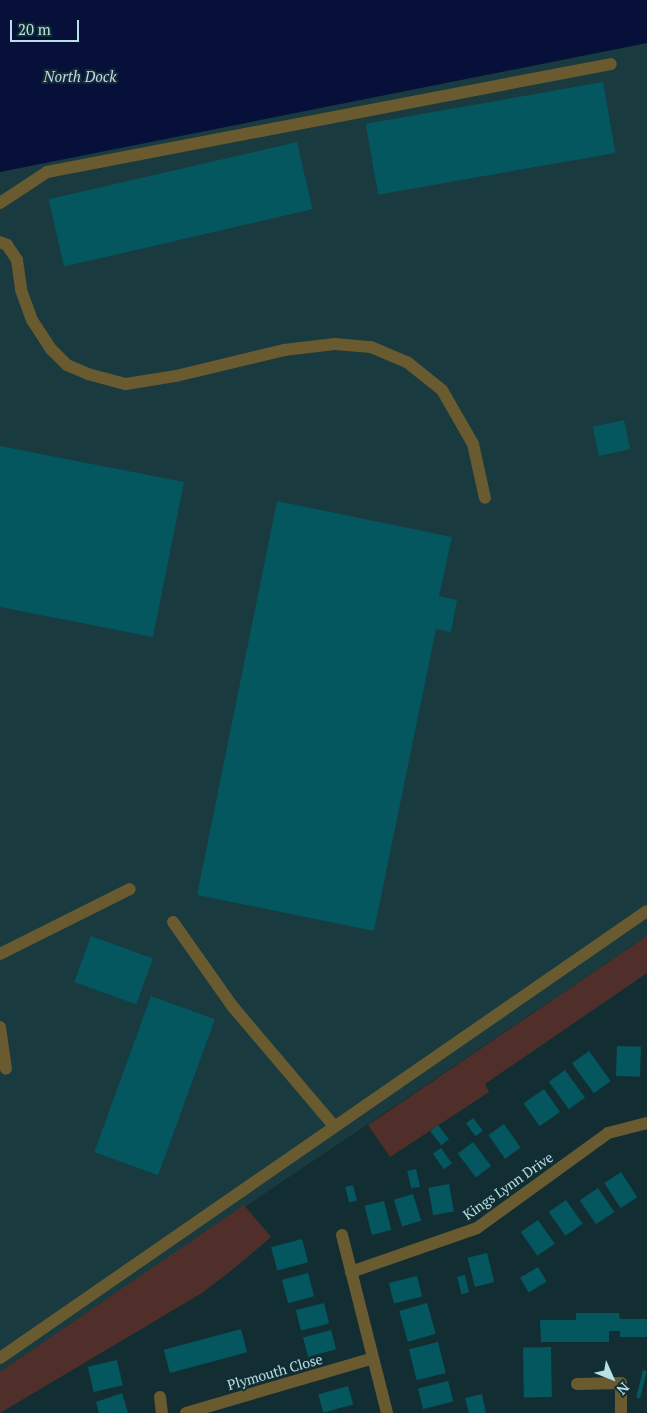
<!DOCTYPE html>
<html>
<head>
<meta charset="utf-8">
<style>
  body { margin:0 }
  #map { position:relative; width:647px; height:1413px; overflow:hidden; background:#122e33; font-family:"PT Serif",serif }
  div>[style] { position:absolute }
  .built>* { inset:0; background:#193a3e }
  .green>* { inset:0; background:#502f2a }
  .water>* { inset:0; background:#071039 }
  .building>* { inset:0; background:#04565f; transform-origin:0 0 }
  .lane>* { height:12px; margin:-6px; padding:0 6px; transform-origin:6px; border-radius:6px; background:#6a5a30 }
  .street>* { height:12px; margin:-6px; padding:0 6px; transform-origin:6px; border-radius:6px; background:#6a5a30 }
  span { translate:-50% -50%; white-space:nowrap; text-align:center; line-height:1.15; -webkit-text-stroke:4px #122e33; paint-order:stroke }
  .street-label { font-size:14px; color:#b7e0e7 }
  .water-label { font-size:15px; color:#c7d3f2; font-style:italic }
  .north { position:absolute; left:587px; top:1353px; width:50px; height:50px; -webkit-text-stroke:4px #122e33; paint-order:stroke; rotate:134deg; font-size:14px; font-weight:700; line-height:20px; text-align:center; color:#b7e0e7 }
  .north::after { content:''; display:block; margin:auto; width:18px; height:22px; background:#b7e0e7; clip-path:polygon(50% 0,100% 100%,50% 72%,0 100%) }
  .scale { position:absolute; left:10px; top:20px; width:69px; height:22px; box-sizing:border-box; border:2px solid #b7e0e7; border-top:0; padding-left:6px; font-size:15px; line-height:18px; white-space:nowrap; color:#b7e0e7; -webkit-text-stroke:4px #122e33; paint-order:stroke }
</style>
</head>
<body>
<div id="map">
  <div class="built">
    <i style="clip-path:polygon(0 0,647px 0,647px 936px,0 1372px)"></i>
  </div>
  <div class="green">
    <i style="clip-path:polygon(647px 936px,647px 973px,485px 1084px,489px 1092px,390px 1157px,368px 1125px)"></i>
    <i style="clip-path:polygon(244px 1205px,271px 1237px,232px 1270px,202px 1293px,0 1413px,0 1372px)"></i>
  </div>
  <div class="water">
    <i style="clip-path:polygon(0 0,647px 0,647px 43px,0 172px)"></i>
  </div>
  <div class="building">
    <i style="left:603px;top:82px;width:72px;height:241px;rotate:80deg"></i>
    <i style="left:297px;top:142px;width:69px;height:255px;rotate:77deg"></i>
    <i style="left:624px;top:420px;width:30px;height:32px;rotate:78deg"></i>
    <i style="clip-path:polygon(0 446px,184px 482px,153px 637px,0 607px)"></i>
    <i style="clip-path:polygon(277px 501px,452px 537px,439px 596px,457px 600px,451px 632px,436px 629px,374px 931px,197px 895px)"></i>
    <i style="left:91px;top:936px;width:66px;height:49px;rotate:20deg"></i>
    <i style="left:151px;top:996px;width:68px;height:166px;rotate:20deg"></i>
    <i style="left:617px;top:1046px;width:24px;height:30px;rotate:2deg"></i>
    <i style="left:589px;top:1051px;width:37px;height:21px;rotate:54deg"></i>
    <i style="left:565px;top:1070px;width:34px;height:20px;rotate:54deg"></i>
    <i style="left:544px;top:1089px;width:28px;height:25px;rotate:55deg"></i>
    <i style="left:473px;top:1118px;width:16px;height:9px;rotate:52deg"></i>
    <i style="left:504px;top:1124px;width:29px;height:19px;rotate:55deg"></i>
    <i style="left:438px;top:1125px;width:18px;height:10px;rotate:52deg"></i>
    <i style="left:473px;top:1142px;width:30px;height:19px;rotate:53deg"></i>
    <i style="left:441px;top:1148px;width:19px;height:10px;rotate:55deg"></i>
    <i style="left:416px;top:1169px;width:18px;height:9px;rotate:77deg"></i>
    <i style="left:621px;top:1172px;width:30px;height:20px;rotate:57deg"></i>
    <i style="left:449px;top:1184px;width:28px;height:21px;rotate:80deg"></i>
    <i style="left:353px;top:1185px;width:16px;height:8px;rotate:76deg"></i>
    <i style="left:598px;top:1188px;width:29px;height:22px;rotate:56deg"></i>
    <i style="left:413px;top:1194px;width:28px;height:20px;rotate:73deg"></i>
    <i style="left:566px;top:1200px;width:29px;height:21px;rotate:55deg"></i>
    <i style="left:384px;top:1201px;width:30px;height:20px;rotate:76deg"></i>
    <i style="left:538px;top:1220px;width:29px;height:21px;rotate:55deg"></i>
    <i style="left:302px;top:1239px;width:24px;height:32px;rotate:75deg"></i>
    <i style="left:487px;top:1253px;width:30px;height:20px;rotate:76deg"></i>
    <i style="left:538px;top:1267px;width:17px;height:21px;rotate:59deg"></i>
    <i style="left:308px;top:1273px;width:24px;height:27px;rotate:75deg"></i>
    <i style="left:465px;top:1275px;width:18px;height:8px;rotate:77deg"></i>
    <i style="left:417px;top:1276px;width:21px;height:29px;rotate:76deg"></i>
    <i style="left:324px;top:1303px;width:21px;height:29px;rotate:76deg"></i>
    <i style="left:427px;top:1303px;width:32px;height:29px;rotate:74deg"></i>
    <i style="clip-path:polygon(576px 1313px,619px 1313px,620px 1319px,647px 1319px,647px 1337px,620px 1337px,620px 1331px,609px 1331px,609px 1342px,541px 1342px,540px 1320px,576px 1320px)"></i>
    <i style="left:241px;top:1329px;width:24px;height:80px;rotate:75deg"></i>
    <i style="left:331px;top:1330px;width:20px;height:29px;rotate:75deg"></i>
    <i style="left:438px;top:1342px;width:32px;height:30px;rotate:76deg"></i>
    <i style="left:551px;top:1347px;width:50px;height:28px;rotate:89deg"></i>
    <i style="left:117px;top:1360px;width:26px;height:30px;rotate:77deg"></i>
    <i style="left:643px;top:1370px;width:4px;height:28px;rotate:14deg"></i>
    <i style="left:448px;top:1381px;width:21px;height:31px;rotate:76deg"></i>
    <i style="left:348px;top:1386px;width:19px;height:31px;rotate:74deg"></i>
    <i style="clip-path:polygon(122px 1393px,128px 1413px,99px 1413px,96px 1402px)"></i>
    <i style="clip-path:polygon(482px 1394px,486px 1413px,469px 1413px,465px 1398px)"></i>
  </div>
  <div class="lane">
    <i style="left:0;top:203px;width:56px;rotate:-33.4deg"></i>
    <i style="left:47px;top:172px;width:574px;rotate:-10.84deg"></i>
    <i style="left:0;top:242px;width:8px;rotate:23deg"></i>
    <i style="left:7px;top:245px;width:18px;rotate:56deg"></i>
    <i style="left:17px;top:260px;width:30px;rotate:82deg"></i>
    <i style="left:21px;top:290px;width:32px;rotate:70deg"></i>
    <i style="left:32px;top:320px;width:35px;rotate:57deg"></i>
    <i style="left:51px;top:349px;width:23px;rotate:45deg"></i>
    <i style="left:67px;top:365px;width:23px;rotate:23deg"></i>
    <i style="left:88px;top:374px;width:39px;rotate:15deg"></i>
    <i style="left:126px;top:384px;width:51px;rotate:-9.1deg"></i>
    <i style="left:176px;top:376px;width:111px;rotate:-13.5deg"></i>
    <i style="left:284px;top:350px;width:51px;rotate:-6.7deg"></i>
    <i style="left:335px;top:344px;width:36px;rotate:5deg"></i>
    <i style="left:371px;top:347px;width:39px;rotate:23deg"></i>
    <i style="left:407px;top:362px;width:45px;rotate:38.7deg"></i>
    <i style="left:442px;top:390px;width:62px;rotate:60.1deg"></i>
    <i style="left:473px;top:444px;width:55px;rotate:77.5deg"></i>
    <i style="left:173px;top:922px;width:104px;rotate:54.8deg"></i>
    <i style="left:233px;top:1007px;width:155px;rotate:49.7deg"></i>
    <i style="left:0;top:954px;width:145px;rotate:-26.6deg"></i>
    <i style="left:0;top:1027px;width:42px;rotate:81.9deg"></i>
    <i style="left:0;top:1358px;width:786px;rotate:-34.64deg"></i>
  </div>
  <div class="street">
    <i style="left:342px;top:1235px;width:184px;rotate:75.8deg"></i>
    <i style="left:351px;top:1272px;width:133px;rotate:-19.2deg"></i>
    <i style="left:477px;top:1228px;width:162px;rotate:-35.9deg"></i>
    <i style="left:608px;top:1133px;width:40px;rotate:-14.4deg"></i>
    <i style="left:577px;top:1384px;width:44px;rotate:-1.3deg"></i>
    <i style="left:621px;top:1383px;width:30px;rotate:90deg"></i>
    <i style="left:160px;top:1397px;width:16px;rotate:83deg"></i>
    <i style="left:186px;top:1413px;width:193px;rotate:-16.3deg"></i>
  </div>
  <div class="street-label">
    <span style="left:508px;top:1186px;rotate:-35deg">Kings Lynn Drive</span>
    <span style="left:275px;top:1372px;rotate:-16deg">Plymouth Close</span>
  </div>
  <div class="water-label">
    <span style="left:80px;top:77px">North Dock</span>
  </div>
  <div class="north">N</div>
  <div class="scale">20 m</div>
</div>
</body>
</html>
